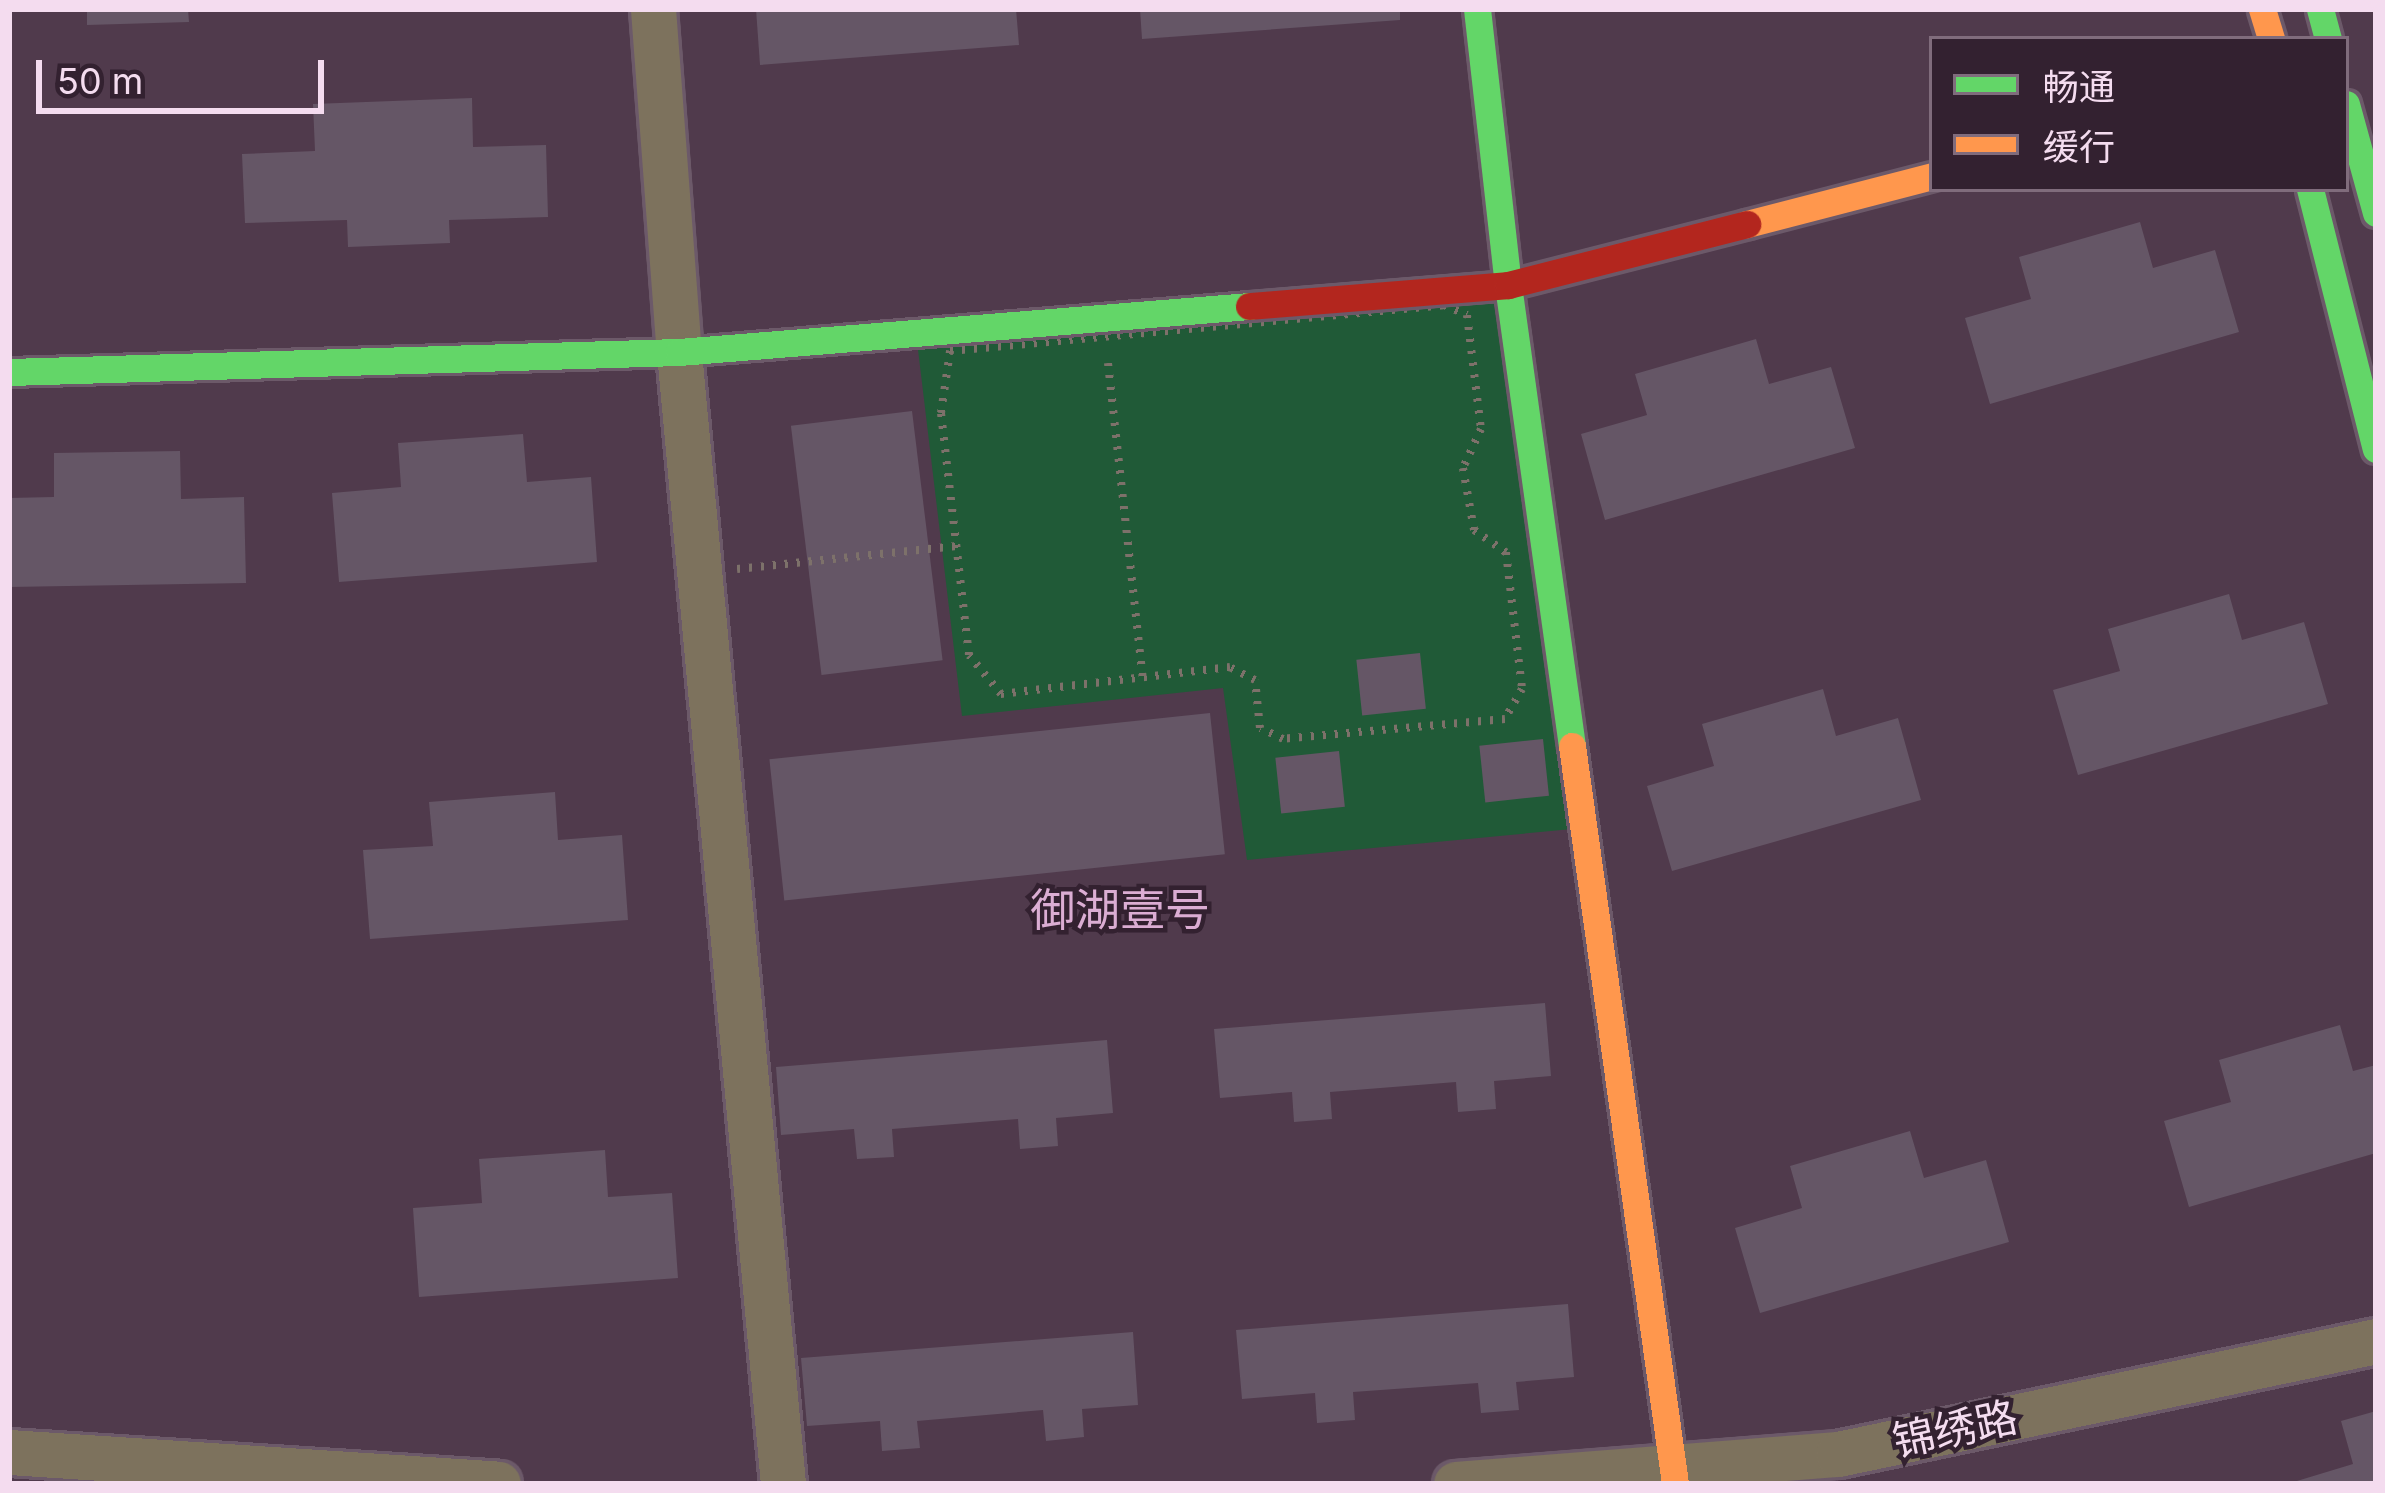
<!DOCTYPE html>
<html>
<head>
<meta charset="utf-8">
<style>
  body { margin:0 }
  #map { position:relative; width:2385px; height:1493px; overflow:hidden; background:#503a4c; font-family:Inter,"Noto Sans SC",sans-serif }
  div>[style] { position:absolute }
  .green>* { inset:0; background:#205a37 }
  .building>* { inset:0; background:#655666; transform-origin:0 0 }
  .path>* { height:8px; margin-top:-4px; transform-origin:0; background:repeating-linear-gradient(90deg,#7d716a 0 3px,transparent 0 12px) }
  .roads { filter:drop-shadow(3px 0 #6c5969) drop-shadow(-3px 0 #6c5969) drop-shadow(0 3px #6c5969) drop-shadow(0 -3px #6c5969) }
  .street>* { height:45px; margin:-22.5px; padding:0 22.5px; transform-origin:22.5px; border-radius:22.5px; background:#7d725d }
  .fast>* { height:27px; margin:-13.5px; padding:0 13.5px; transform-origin:13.5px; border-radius:13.5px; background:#63d668 }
  .slow>* { height:27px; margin:-13.5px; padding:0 13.5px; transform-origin:13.5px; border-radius:13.5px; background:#ff974d }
  .jam>* { height:27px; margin:-13.5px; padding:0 13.5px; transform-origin:13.5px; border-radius:13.5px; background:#b3261e }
  span { translate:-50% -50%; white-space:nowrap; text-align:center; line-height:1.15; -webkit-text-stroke:9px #332130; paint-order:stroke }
  .street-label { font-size:42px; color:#f4dcef }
  .neighbourhood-label { font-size:45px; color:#dbadd3 }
  .frame { position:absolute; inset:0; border:12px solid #f4dcef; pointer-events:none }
  .legend { position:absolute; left:1929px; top:36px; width:420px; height:156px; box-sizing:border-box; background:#332130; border:3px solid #806c7c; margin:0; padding:15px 21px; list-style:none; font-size:36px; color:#f4dcef }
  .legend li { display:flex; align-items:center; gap:24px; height:60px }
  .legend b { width:60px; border:3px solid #806c7c }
  .scale { position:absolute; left:36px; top:60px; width:288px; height:54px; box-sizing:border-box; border:6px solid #f4dcef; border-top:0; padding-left:15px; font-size:36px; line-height:42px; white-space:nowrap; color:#f4dcef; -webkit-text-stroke:9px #332130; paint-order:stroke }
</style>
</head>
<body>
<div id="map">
  <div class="green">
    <i style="clip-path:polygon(1508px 285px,1583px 828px,1247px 860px,1223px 688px,962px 716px,916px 333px)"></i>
  </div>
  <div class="building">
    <i style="clip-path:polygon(87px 9px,188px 9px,189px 22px,87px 25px)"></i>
    <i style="clip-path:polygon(756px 9px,1016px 9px,1019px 45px,760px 65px)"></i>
    <i style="clip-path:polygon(1140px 9px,1400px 9px,1400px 20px,1142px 39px)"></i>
    <i style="clip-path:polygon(472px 98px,473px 147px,546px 145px,548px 217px,449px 220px,450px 243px,348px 247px,347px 220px,245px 223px,242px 154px,315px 151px,313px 104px)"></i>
    <i style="clip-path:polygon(2140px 222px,2153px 268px,2215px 250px,2239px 332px,1990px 404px,1965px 318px,2031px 299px,2019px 257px)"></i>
    <i style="clip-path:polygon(1756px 339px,1769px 384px,1831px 367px,1855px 448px,1605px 520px,1581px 434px,1647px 415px,1635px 374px)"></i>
    <i style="left:912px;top:411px;width:251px;height:122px;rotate:83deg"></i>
    <i style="clip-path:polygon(523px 434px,527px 482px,591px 477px,597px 562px,339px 582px,332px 493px,401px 487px,398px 443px)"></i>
    <i style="clip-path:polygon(180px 451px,181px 499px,244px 497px,246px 583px,9px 587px,9px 498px,54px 497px,54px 453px)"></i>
    <i style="clip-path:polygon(2229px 594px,2242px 640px,2304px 622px,2328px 704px,2078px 775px,2053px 690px,2120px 671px,2108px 629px)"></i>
    <i style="left:1420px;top:653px;width:56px;height:64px;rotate:84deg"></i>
    <i style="clip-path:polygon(1823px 689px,1836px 736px,1898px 718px,1921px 800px,1672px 871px,1647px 786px,1714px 766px,1702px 724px)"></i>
    <i style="left:1210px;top:713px;width:142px;height:443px;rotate:84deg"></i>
    <i style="left:1543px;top:739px;width:57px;height:64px;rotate:84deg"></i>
    <i style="left:1339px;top:751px;width:56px;height:64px;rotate:84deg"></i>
    <i style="clip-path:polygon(555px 792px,558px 840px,622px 835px,628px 920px,370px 939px,363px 850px,433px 846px,429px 802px)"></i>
    <i style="clip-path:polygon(1545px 1003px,1551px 1076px,1494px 1081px,1496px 1109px,1458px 1112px,1456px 1082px,1330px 1092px,1332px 1119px,1294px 1122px,1292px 1092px,1220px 1098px,1214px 1029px)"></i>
    <i style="clip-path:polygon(2340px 1025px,2353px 1071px,2376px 1065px,2376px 1153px,2189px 1207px,2164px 1121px,2231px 1102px,2219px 1060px)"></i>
    <i style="clip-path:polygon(1107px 1040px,1113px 1113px,1056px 1118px,1058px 1146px,1020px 1149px,1018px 1119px,892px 1129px,894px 1157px,857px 1159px,854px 1129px,781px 1135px,776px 1067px)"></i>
    <i style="clip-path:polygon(1910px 1131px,1924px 1178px,1986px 1160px,2009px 1242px,1760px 1313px,1735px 1228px,1802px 1208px,1790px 1166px)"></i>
    <i style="clip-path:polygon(605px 1150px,608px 1197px,672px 1193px,678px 1278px,419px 1297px,413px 1208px,482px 1203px,479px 1159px)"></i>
    <i style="clip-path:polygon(1568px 1304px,1574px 1377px,1516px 1382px,1519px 1410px,1481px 1413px,1478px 1383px,1353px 1392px,1355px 1420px,1317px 1423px,1315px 1393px,1242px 1399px,1236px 1330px)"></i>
    <i style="clip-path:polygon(1133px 1332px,1138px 1405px,1082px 1409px,1084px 1437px,1046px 1441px,1043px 1410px,917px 1421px,920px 1448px,882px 1451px,880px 1421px,807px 1426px,801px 1358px)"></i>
    <i style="clip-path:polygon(2376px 1411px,2376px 1484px,2287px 1484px,2353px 1464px,2341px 1421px)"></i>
  </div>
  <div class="path">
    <i style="left:1444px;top:305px;width:25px;rotate:23deg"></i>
    <i style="left:1467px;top:315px;width:115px;rotate:83deg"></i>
    <i style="left:1481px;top:429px;width:43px;rotate:114.8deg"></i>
    <i style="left:1463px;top:468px;width:63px;rotate:79.9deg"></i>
    <i style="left:1474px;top:530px;width:39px;rotate:35deg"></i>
    <i style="left:1506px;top:552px;width:138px;rotate:83.3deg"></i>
    <i style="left:1522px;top:689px;width:34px;rotate:120deg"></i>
    <i style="left:1505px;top:719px;width:223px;rotate:174.9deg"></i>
    <i style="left:1283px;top:739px;width:25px;rotate:-154deg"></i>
    <i style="left:1260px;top:728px;width:48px;rotate:-95.9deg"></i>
    <i style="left:1255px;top:680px;width:28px;rotate:-153deg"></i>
    <i style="left:1230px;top:667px;width:231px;rotate:173.3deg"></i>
    <i style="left:1001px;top:694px;width:50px;rotate:-129.4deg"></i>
    <i style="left:969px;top:655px;width:244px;rotate:-96.6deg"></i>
    <i style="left:941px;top:413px;width:63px;rotate:-81.7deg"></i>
    <i style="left:950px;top:351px;width:496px;rotate:-5.3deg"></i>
    <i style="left:1108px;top:363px;width:317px;rotate:83.7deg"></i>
    <i style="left:737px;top:569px;width:221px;rotate:-6deg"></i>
  </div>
  <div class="roads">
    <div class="street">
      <i style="left:653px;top:9px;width:344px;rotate:85.7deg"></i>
      <i style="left:679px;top:352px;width:1137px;rotate:84.75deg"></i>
      <i style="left:9px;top:1452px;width:490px;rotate:3.7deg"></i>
      <i style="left:1456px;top:1484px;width:383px;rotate:-4.5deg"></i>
      <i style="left:1838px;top:1454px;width:550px;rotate:-11.86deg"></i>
    </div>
    <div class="fast">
      <i style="left:1477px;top:9px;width:278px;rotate:83.6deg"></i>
      <i style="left:1508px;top:285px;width:465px;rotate:82.1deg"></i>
      <i style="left:2320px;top:9px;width:31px;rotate:75deg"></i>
      <i style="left:2346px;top:104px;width:113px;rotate:74.6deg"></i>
      <i style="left:2310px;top:189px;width:268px;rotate:75.8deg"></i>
      <i style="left:9px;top:372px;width:670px;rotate:-1.71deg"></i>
      <i style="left:679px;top:352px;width:572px;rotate:-4.61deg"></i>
    </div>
    <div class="slow">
      <i style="left:2262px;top:9px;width:31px;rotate:73deg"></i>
      <i style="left:1747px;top:224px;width:191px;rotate:-14.5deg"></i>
      <i style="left:1572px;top:746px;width:745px;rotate:82.05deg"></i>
    </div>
    <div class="jam">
      <i style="left:1249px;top:306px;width:260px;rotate:-4.6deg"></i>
      <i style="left:1508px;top:285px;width:247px;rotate:-14.3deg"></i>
    </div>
  </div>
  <div class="street-label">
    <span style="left:1955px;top:1429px;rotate:-12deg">锦绣路</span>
  </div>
  <div class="neighbourhood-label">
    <span style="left:1120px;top:910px">御湖壹号</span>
  </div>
  <div class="frame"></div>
  <ul class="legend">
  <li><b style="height:15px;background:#63d668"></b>畅通</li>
  <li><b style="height:15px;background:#ff974d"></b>缓行</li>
  </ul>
  <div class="scale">50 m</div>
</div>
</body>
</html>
